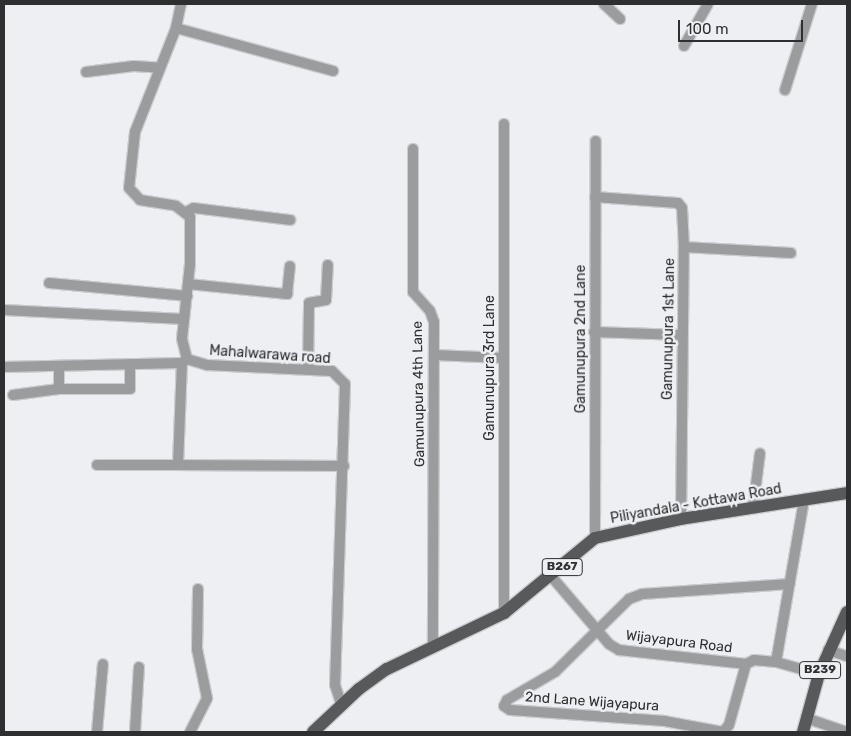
<!DOCTYPE html>
<html>
<head>
<meta charset="utf-8">
<style>
  body { margin:0 }
  #map { position:relative; width:851px; height:736px; overflow:hidden; background:#edeff3; font-family:Rubik,sans-serif }
  div>[style] { position:absolute }
  .roads { filter:drop-shadow(1px 0 #cbccd0) drop-shadow(-1px 0 #cbccd0) drop-shadow(0 1px #cbccd0) drop-shadow(0 -1px #cbccd0) }
  .minor>* { height:10px; margin:-5px; padding:0 5px; transform-origin:5px; border-radius:5px; background:#9b9c9e }
  .major>* { height:12px; margin:-6px; padding:0 6px; transform-origin:6px; border-radius:6px; background:#57595b }
  span { translate:-50% -50%; white-space:nowrap; text-align:center; line-height:1.15; -webkit-text-stroke:5px #edeff3; paint-order:stroke }
  .shield-label span { padding:1px 4px; background:#edeff3; border:1px solid; border-radius:4px; -webkit-text-stroke-width:0 }
  .shield-label { font-size:12px; color:#2e2f30; font-weight:700 }
  .street-label { font-size:14px; color:#2e2f30 }
  .frame { position:absolute; inset:0; border:5px solid #2e2f30; pointer-events:none }
  .scale { position:absolute; left:678px; top:20px; width:125px; height:22px; box-sizing:border-box; border:2px solid #2e2f30; border-top:0; padding-left:6px; font-size:15px; line-height:18px; white-space:nowrap; color:#2e2f30; -webkit-text-stroke:4px #edeff3; paint-order:stroke }
</style>
</head>
<body>
<div id="map">
  <div class="roads">
    <div class="minor">
      <i style="left:181px;top:4px;width:25px;rotate:102deg"></i>
      <i style="left:176px;top:28px;width:112px;rotate:111.5deg"></i>
      <i style="left:135px;top:132px;width:56px;rotate:96.1deg"></i>
      <i style="left:129px;top:188px;width:16px;rotate:47deg"></i>
      <i style="left:140px;top:200px;width:36px;rotate:9deg"></i>
      <i style="left:176px;top:206px;width:18px;rotate:38deg"></i>
      <i style="left:190px;top:217px;width:47px;rotate:90deg"></i>
      <i style="left:190px;top:264px;width:75px;rotate:96.1deg"></i>
      <i style="left:182px;top:339px;width:21px;rotate:76deg"></i>
      <i style="left:187px;top:359px;width:21px;rotate:17deg"></i>
      <i style="left:207px;top:365px;width:125px;rotate:2.7deg"></i>
      <i style="left:332px;top:371px;width:18px;rotate:45deg"></i>
      <i style="left:345px;top:384px;width:301px;rotate:91.9deg"></i>
      <i style="left:335px;top:685px;width:20px;rotate:72deg"></i>
      <i style="left:604px;top:4px;width:22px;rotate:43deg"></i>
      <i style="left:176px;top:28px;width:163px;rotate:15.3deg"></i>
      <i style="left:684px;top:46px;width:48px;rotate:-60.3deg"></i>
      <i style="left:86px;top:72px;width:48px;rotate:-7.1deg"></i>
      <i style="left:134px;top:66px;width:26px;rotate:4deg"></i>
      <i style="left:785px;top:90px;width:90px;rotate:-72.6deg"></i>
      <i style="left:413px;top:149px;width:143px;rotate:90deg"></i>
      <i style="left:413px;top:292px;width:25px;rotate:48deg"></i>
      <i style="left:430px;top:311px;width:12px;rotate:70deg"></i>
      <i style="left:434px;top:322px;width:323px;rotate:90.2deg"></i>
      <i style="left:595px;top:197px;width:83px;rotate:4.1deg"></i>
      <i style="left:678px;top:203px;width:6px;rotate:51deg"></i>
      <i style="left:682px;top:208px;width:39px;rotate:87deg"></i>
      <i style="left:186px;top:212px;width:9px;rotate:-27deg"></i>
      <i style="left:194px;top:208px;width:97px;rotate:7.1deg"></i>
      <i style="left:49px;top:283px;width:139px;rotate:5.4deg"></i>
      <i style="left:188px;top:284px;width:100px;rotate:5.8deg"></i>
      <i style="left:287px;top:294px;width:28px;rotate:-84deg"></i>
      <i style="left:4px;top:310px;width:179px;rotate:2.9deg"></i>
      <i style="left:594px;top:332px;width:88px;rotate:2deg"></i>
      <i style="left:434px;top:355px;width:70px;rotate:2.5deg"></i>
      <i style="left:59px;top:366px;width:23px;rotate:90deg"></i>
      <i style="left:59px;top:389px;width:71px"></i>
      <i style="left:130px;top:389px;width:25px;rotate:-90deg"></i>
      <i style="left:4px;top:367px;width:178px;rotate:-1.3deg"></i>
      <i style="left:182px;top:363px;width:6px;rotate:-39deg"></i>
      <i style="left:308px;top:369px;width:66px;rotate:-89.1deg"></i>
      <i style="left:309px;top:303px;width:17px;rotate:-10deg"></i>
      <i style="left:326px;top:300px;width:35px;rotate:-87deg"></i>
      <i style="left:13px;top:395px;width:46px;rotate:-7.4deg"></i>
      <i style="left:97px;top:465px;width:81px"></i>
      <i style="left:178px;top:465px;width:102px;rotate:-87.8deg"></i>
      <i style="left:178px;top:465px;width:166px;rotate:0.3deg"></i>
      <i style="left:804px;top:500px;width:164px;rotate:99.8deg"></i>
      <i style="left:776px;top:662px;width:45px;rotate:15.6deg"></i>
      <i style="left:753px;top:508px;width:55px;rotate:-82.7deg"></i>
      <i style="left:681px;top:519px;width:272px;rotate:-89.4deg"></i>
      <i style="left:684px;top:247px;width:107px;rotate:3.2deg"></i>
      <i style="left:595px;top:538px;width:397px;rotate:-89.9deg"></i>
      <i style="left:551px;top:576px;width:89px;rotate:49.5deg"></i>
      <i style="left:609px;top:644px;width:12px;rotate:31deg"></i>
      <i style="left:619px;top:650px;width:128px;rotate:6.3deg"></i>
      <i style="left:504px;top:613px;width:489px;rotate:-90deg"></i>
      <i style="left:828px;top:650px;width:20px;rotate:18deg"></i>
      <i style="left:776px;top:662px;width:22px;rotate:-175deg"></i>
      <i style="left:754px;top:660px;width:9px;rotate:153deg"></i>
      <i style="left:746px;top:664px;width:63px;rotate:105.6deg"></i>
      <i style="left:729px;top:725px;width:9px;rotate:131deg"></i>
      <i style="left:723px;top:732px;width:59px;rotate:-169.3deg"></i>
      <i style="left:665px;top:721px;width:155px;rotate:-175.9deg"></i>
      <i style="left:510px;top:710px;width:7px;rotate:-146deg"></i>
      <i style="left:504px;top:706px;width:7px;rotate:-63deg"></i>
      <i style="left:507px;top:700px;width:56px;rotate:-30.3deg"></i>
      <i style="left:555px;top:672px;width:104px;rotate:-44.6deg"></i>
      <i style="left:629px;top:599px;width:14px;rotate:-21deg"></i>
      <i style="left:642px;top:594px;width:148px;rotate:-3.9deg"></i>
      <i style="left:806px;top:718px;width:43px;rotate:18.9deg"></i>
      <i style="left:97px;top:732px;width:68px;rotate:-85deg"></i>
      <i style="left:135px;top:732px;width:65px;rotate:-86.5deg"></i>
      <i style="left:190px;top:732px;width:38px;rotate:-63deg"></i>
      <i style="left:207px;top:698px;width:50px;rotate:-101.5deg"></i>
      <i style="left:197px;top:649px;width:60px;rotate:-89deg"></i>
    </div>
    <div class="major">
      <i style="left:313px;top:732px;width:63px;rotate:-43.1deg"></i>
      <i style="left:359px;top:689px;width:34px;rotate:-36deg"></i>
      <i style="left:387px;top:669px;width:130px;rotate:-25.6deg"></i>
      <i style="left:504px;top:613px;width:118px;rotate:-39.5deg"></i>
      <i style="left:595px;top:538px;width:88px;rotate:-12.5deg"></i>
      <i style="left:681px;top:519px;width:168px;rotate:-8.9deg"></i>
      <i style="left:803px;top:732px;width:60px;rotate:-74.6deg"></i>
      <i style="left:819px;top:674px;width:68px;rotate:-65.7deg"></i>
    </div>
  </div>
  <div class="shield-label">
    <span style="left:562px;top:567px">B267</span>
    <span style="left:820px;top:670px">B239</span>
  </div>
  <div class="street-label">
    <span style="left:669px;top:329px;rotate:-89deg">Gamunupura 1st Lane</span>
    <span style="left:581px;top:339px;rotate:-90deg">Gamunupura 2nd Lane</span>
    <span style="left:270px;top:355px;rotate:4deg">Mahalwarawa road</span>
    <span style="left:490px;top:368px;rotate:-90deg">Gamunupura 3rd Lane</span>
    <span style="left:419px;top:394px;rotate:-91deg">Gamunupura 4th Lane</span>
    <span style="left:696px;top:504px;rotate:-10deg">Piliyandala - Kottawa Road</span>
    <span style="left:679px;top:642px;rotate:7deg">Wijayapura Road</span>
    <span style="left:592px;top:702px;rotate:4deg">2nd Lane Wijayapura</span>
  </div>
  <div class="frame"></div>
  <div class="scale">100 m</div>
</div>
</body>
</html>
